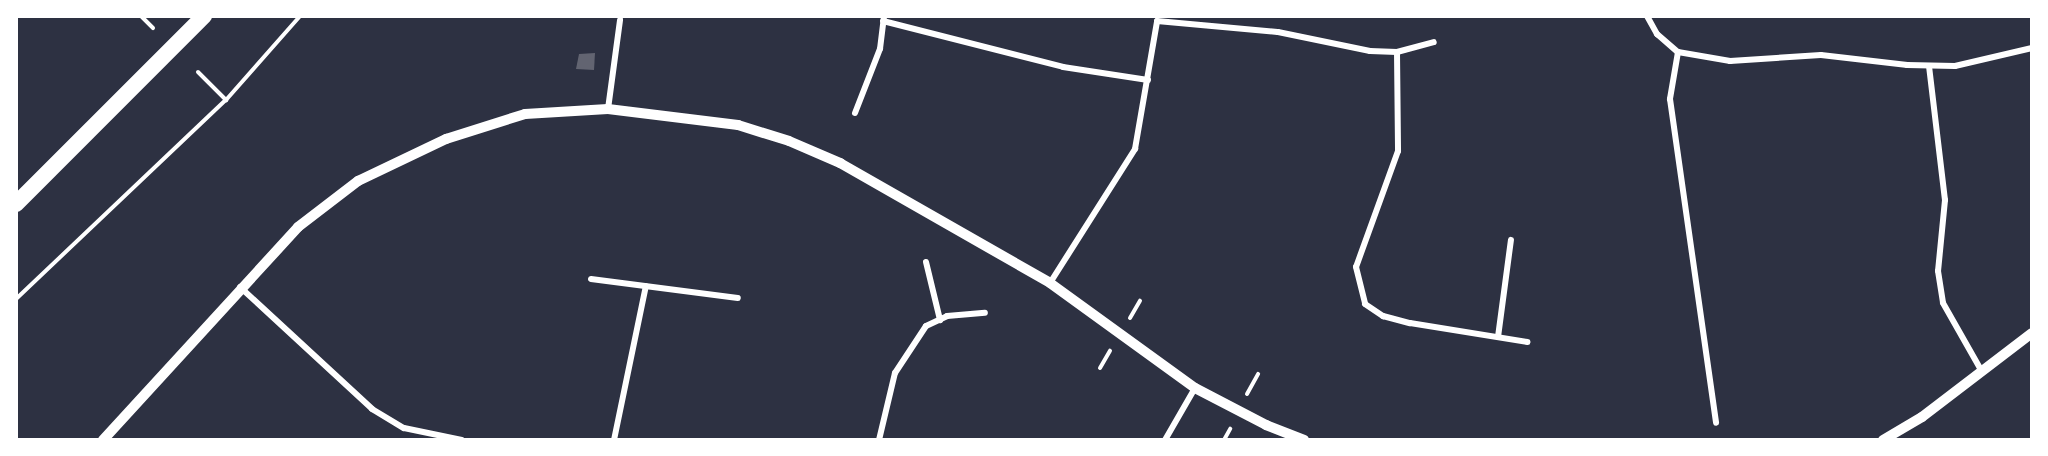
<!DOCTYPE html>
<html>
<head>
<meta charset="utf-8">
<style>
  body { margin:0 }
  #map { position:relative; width:2048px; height:456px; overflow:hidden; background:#2d3142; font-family:"DM Sans",sans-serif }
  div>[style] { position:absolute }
  .building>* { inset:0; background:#626471 }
  .path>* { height:4px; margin:-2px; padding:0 2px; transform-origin:2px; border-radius:2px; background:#fff }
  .minor>* { height:6px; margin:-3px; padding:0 3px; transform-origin:3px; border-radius:3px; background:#fff }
  .tertiary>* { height:10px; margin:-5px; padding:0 5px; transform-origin:5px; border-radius:5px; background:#fff }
  .trunk>* { height:16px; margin:-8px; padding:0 8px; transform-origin:8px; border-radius:8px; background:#fff }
  span { translate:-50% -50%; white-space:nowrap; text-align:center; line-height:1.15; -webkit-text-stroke:4.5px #fff; paint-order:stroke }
  .frame { position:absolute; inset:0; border:18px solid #fff; pointer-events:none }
</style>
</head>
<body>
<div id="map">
  <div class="building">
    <i style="clip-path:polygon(595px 53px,594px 70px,576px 69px,579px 54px)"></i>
  </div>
  <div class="path">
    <i style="left:141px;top:16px;width:17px;rotate:45deg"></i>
    <i style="left:198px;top:72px;width:40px;rotate:45deg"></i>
    <i style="left:16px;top:299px;width:289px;rotate:-43.5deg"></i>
    <i style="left:226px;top:100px;width:112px;rotate:-48.6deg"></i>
    <i style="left:1130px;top:318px;width:20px;rotate:-60deg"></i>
    <i style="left:1100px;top:368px;width:20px;rotate:-60deg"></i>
    <i style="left:1247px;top:394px;width:23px;rotate:-61deg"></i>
    <i style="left:1224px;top:440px;width:13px;rotate:-61deg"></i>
  </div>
  <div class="minor">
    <i style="left:1647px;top:16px;width:21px;rotate:61deg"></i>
    <i style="left:1657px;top:34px;width:28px;rotate:41deg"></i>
    <i style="left:1678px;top:52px;width:53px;rotate:9.8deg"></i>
    <i style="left:1730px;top:61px;width:91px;rotate:-3.8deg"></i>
    <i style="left:1821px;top:55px;width:87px;rotate:6.6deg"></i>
    <i style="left:1907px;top:65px;width:48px;rotate:1.2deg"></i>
    <i style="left:1955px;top:66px;width:79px;rotate:-13.2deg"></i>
    <i style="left:883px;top:21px;width:186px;rotate:14.3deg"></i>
    <i style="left:1063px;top:67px;width:86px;rotate:8.7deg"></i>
    <i style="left:1397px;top:52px;width:99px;rotate:89.4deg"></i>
    <i style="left:1398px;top:151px;width:123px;rotate:109.9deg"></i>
    <i style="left:1356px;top:267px;width:38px;rotate:76deg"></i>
    <i style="left:1365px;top:304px;width:22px;rotate:34deg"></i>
    <i style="left:1383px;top:316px;width:28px;rotate:15deg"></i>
    <i style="left:1410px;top:323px;width:119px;rotate:9.2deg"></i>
    <i style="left:1678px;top:52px;width:48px;rotate:99.7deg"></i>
    <i style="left:1670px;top:99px;width:327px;rotate:81.9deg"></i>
    <i style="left:1929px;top:66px;width:135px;rotate:83.2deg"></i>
    <i style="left:1945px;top:200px;width:71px;rotate:95.6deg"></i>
    <i style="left:1938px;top:271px;width:32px;rotate:81deg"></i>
    <i style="left:1943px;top:303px;width:77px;rotate:60.4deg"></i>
    <i style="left:608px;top:109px;width:90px;rotate:-82.3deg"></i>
    <i style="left:855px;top:113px;width:69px;rotate:-68.7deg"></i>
    <i style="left:880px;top:49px;width:33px;rotate:-83deg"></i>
    <i style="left:926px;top:262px;width:60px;rotate:76.4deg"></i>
    <i style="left:591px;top:279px;width:148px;rotate:7.4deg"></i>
    <i style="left:1050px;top:283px;width:159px;rotate:-57.6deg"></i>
    <i style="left:1135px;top:149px;width:130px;rotate:-80.2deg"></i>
    <i style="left:1157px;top:21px;width:121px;rotate:5.2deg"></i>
    <i style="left:1278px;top:32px;width:94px;rotate:11.7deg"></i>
    <i style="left:1370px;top:51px;width:27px;rotate:2deg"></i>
    <i style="left:1397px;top:52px;width:38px;rotate:-15deg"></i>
    <i style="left:240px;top:287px;width:180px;rotate:42.7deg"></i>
    <i style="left:372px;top:409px;width:37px;rotate:31deg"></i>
    <i style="left:404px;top:428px;width:59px;rotate:11.7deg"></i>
    <i style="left:1498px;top:337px;width:98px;rotate:-82.4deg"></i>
    <i style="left:614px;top:440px;width:157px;rotate:-78.3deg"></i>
    <i style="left:879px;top:440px;width:69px;rotate:-76.6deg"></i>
    <i style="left:895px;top:373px;width:56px;rotate:-56.6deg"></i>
    <i style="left:926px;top:326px;width:23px;rotate:-25deg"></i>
    <i style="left:947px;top:316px;width:38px;rotate:-5deg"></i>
    <i style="left:1165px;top:440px;width:60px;rotate:-60deg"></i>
  </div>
  <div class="tertiary">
    <i style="left:103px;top:440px;width:289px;rotate:-47.5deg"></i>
    <i style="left:298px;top:227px;width:76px;rotate:-37.5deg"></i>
    <i style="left:358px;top:181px;width:98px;rotate:-25.5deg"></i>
    <i style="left:446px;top:139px;width:83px;rotate:-17.6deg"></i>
    <i style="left:525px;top:114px;width:83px;rotate:-3.4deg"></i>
    <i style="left:608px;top:109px;width:131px;rotate:7deg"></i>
    <i style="left:738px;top:125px;width:53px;rotate:17.4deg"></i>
    <i style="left:789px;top:141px;width:56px;rotate:23.3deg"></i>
    <i style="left:840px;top:163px;width:242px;rotate:29.7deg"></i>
    <i style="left:1050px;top:283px;width:179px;rotate:35.9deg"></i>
    <i style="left:1195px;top:388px;width:80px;rotate:27.5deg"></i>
    <i style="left:1266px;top:425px;width:41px;rotate:21.5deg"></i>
    <i style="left:1883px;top:440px;width:45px;rotate:-30.5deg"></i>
    <i style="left:1922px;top:417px;width:138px;rotate:-37.4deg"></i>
  </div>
  <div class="trunk">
    <i style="left:16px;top:204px;width:266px;rotate:-45deg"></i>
  </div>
  <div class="frame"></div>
</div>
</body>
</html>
